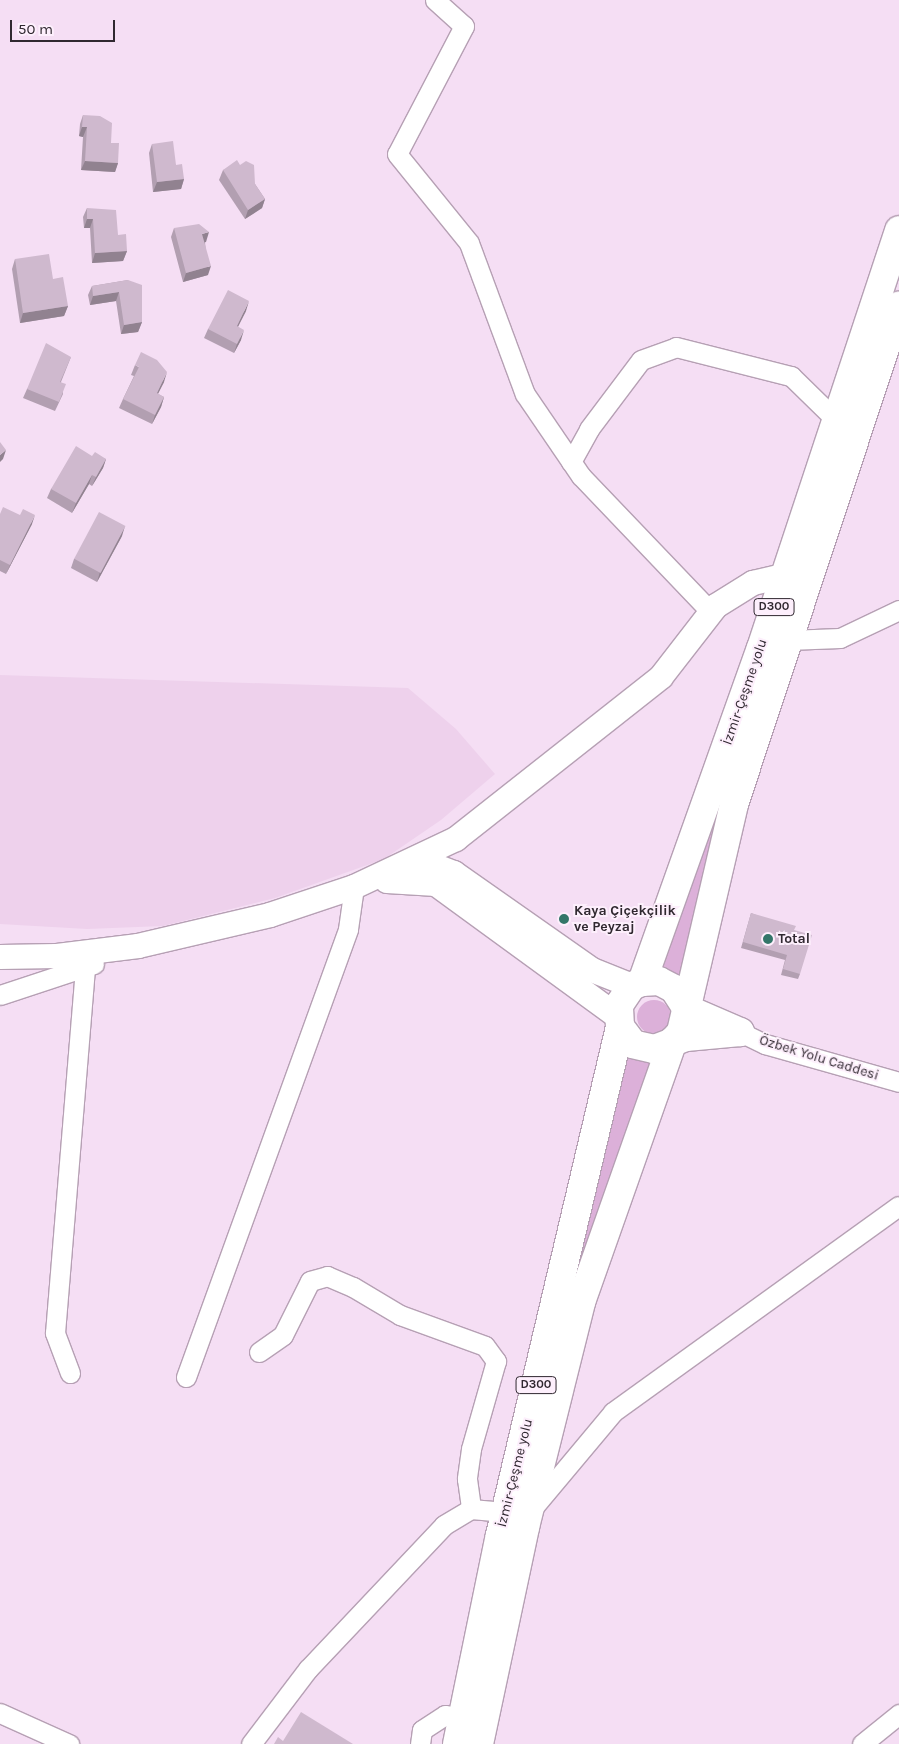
<!DOCTYPE html>
<html>
<head>
<meta charset="utf-8">
<style>
  body { margin:0 }
  #map { position:relative; width:899px; height:1744px; overflow:hidden; background:#f5def4; font-family:Karla,sans-serif }
  div>[style] { position:absolute }
  .built>* { inset:0; background:#eed1ec }
  .green>* { inset:0; background:#dcb0d9 }
  .round { border-radius:50% }
  .roads { filter:drop-shadow(1px 0 #b6a0b4) drop-shadow(-1px 0 #b6a0b4) drop-shadow(0 1px #b6a0b4) drop-shadow(0 -1px #b6a0b4) }
  .minor>* { height:19px; margin:-9.5px; padding:0 9.5px; transform-origin:9.5px; border-radius:9.5px; background:#fff }
  .major>* { height:24px; margin:-12px; padding:0 12px; transform-origin:12px; border-radius:12px; background:#fff }
  .highway>* { height:28px; margin:-14px; padding:0 14px; transform-origin:14px; border-radius:14px; background:#fff }
  .wall>* { inset:0; background:#b29fb1 }
  .shaded-wall>* { inset:0; background:#918290 }
  .building>* { inset:0; background:#cfb9ce; transform-origin:0 0 }
  .dots>* { width:14px; height:14px; translate:-50% -50%; box-sizing:border-box; border:2px solid #fdeffc; border-radius:50% }
  span { translate:-50% -50%; white-space:nowrap; text-align:center; line-height:1.15; -webkit-text-stroke:4px #fdeffc; paint-order:stroke }
  .shield-label span { padding:1px 4px; background:#fdeffc; border:1px solid; border-radius:4px; -webkit-text-stroke-width:0 }
  .shield-label { font-size:12px; color:#302830; font-weight:700 }
  .street-label { font-size:14px; color:#302830 }
  .poi-label { font-size:14px; color:#302830; font-weight:700 }
  .left { translate:0 -50%; text-align:left }
  .scale { position:absolute; left:10px; top:20px; width:105px; height:22px; box-sizing:border-box; border:2px solid #302830; border-top:0; padding-left:6px; font-size:15px; line-height:18px; white-space:nowrap; color:#302830; -webkit-text-stroke:4px #fdeffc; paint-order:stroke }
</style>
</head>
<body>
<div id="map">
  <div class="built">
    <i style="clip-path:polygon(0 675px,408px 688px,456px 729px,495px 774px,441px 820px,384px 859px,275px 898px,163px 926px,87px 929px,0 924px)"></i>
  </div>
  <div class="green">
    <i style="clip-path:polygon(843px 434px,680px 983px,652px 974px)"></i>
    <i class="round" style="left:637px;top:1000px;width:34px;height:34px"></i>
    <i style="clip-path:polygon(627px 1050px,658px 1059px,512px 1518px)"></i>
  </div>
  <div class="roads">
    <div class="minor">
      <i style="left:435px;top:0;width:39px;rotate:42deg"></i>
      <i style="left:464px;top:26px;width:144px;rotate:117.6deg"></i>
      <i style="left:397px;top:154px;width:114px;rotate:51deg"></i>
      <i style="left:469px;top:243px;width:161px;rotate:69.7deg"></i>
      <i style="left:525px;top:394px;width:99px;rotate:55.7deg"></i>
      <i style="left:581px;top:476px;width:188px;rotate:46.3deg"></i>
      <i style="left:571px;top:462px;width:38px;rotate:-61deg"></i>
      <i style="left:589px;top:429px;width:86px;rotate:-53deg"></i>
      <i style="left:641px;top:360px;width:37px;rotate:-20deg"></i>
      <i style="left:676px;top:347px;width:119px;rotate:14.2deg"></i>
      <i style="left:791px;top:376px;width:63px;rotate:44.4deg"></i>
      <i style="left:788px;top:640px;width:52px;rotate:-2.2deg"></i>
      <i style="left:840px;top:638px;width:65px;rotate:-25.4deg"></i>
      <i style="left:0;top:995px;width:99px;rotate:-18.3deg"></i>
      <i style="left:740px;top:1032px;width:28px;rotate:26deg"></i>
      <i style="left:765px;top:1044px;width:139px;rotate:15.8deg"></i>
      <i style="left:259px;top:1352px;width:29px;rotate:-35deg"></i>
      <i style="left:283px;top:1335px;width:60px;rotate:-63.4deg"></i>
      <i style="left:310px;top:1281px;width:18px;rotate:-16deg"></i>
      <i style="left:327px;top:1276px;width:28px;rotate:23deg"></i>
      <i style="left:353px;top:1287px;width:55px;rotate:30.8deg"></i>
      <i style="left:400px;top:1315px;width:90px;rotate:20deg"></i>
      <i style="left:485px;top:1346px;width:19px;rotate:54deg"></i>
      <i style="left:496px;top:1361px;width:91px;rotate:105.9deg"></i>
      <i style="left:471px;top:1449px;width:30px;rotate:98deg"></i>
      <i style="left:467px;top:1479px;width:30px;rotate:82deg"></i>
      <i style="left:70px;top:1373px;width:43px;rotate:-110.6deg"></i>
      <i style="left:55px;top:1333px;width:367px;rotate:-85.3deg"></i>
      <i style="left:186px;top:1377px;width:476px;rotate:-70.1deg"></i>
      <i style="left:348px;top:929px;width:42px;rotate:-81.9deg"></i>
      <i style="left:532px;top:1509px;width:126px;rotate:-50.1deg"></i>
      <i style="left:613px;top:1412px;width:352px;rotate:-35.8deg"></i>
      <i style="left:0;top:1713px;width:76px;rotate:24.2deg"></i>
      <i style="left:251px;top:1744px;width:94px;rotate:-52.8deg"></i>
      <i style="left:308px;top:1669px;width:198px;rotate:-46.6deg"></i>
      <i style="left:444px;top:1525px;width:31px;rotate:-31deg"></i>
      <i style="left:471px;top:1509px;width:34px;rotate:5deg"></i>
      <i style="left:420px;top:1744px;width:14px;rotate:-82deg"></i>
      <i style="left:422px;top:1730px;width:27px;rotate:-33deg"></i>
      <i style="left:445px;top:1715px;width:18px;rotate:9deg"></i>
      <i style="left:862px;top:1744px;width:48px;rotate:-39deg"></i>
    </div>
    <div class="major">
      <i style="left:405px;top:868px;width:25px;rotate:-9deg"></i>
      <i style="left:430px;top:864px;width:26px;rotate:21deg"></i>
      <i style="left:454px;top:873px;width:169px;rotate:35.1deg"></i>
      <i style="left:592px;top:970px;width:43px;rotate:21.8deg"></i>
      <i style="left:387px;top:881px;width:49px;rotate:3.5deg"></i>
      <i style="left:436px;top:884px;width:224px;rotate:36.1deg"></i>
      <i style="left:0;top:957px;width:57px;rotate:-1deg"></i>
      <i style="left:57px;top:956px;width:82px;rotate:-7deg"></i>
      <i style="left:138px;top:946px;width:136px;rotate:-13.2deg"></i>
      <i style="left:270px;top:915px;width:89px;rotate:-18.4deg"></i>
      <i style="left:354px;top:887px;width:113px;rotate:-25.2deg"></i>
      <i style="left:456px;top:839px;width:261px;rotate:-38.3deg"></i>
      <i style="left:661px;top:677px;width:90px;rotate:-52.2deg"></i>
      <i style="left:716px;top:606px;width:44px;rotate:-31.9deg"></i>
      <i style="left:753px;top:583px;width:32px;rotate:-13deg"></i>
    </div>
    <div class="highway">
      <i style="left:659px;top:981px;width:17px;rotate:28deg"></i>
      <i style="left:674px;top:989px;width:24px;rotate:57deg"></i>
      <i style="left:687px;top:1009px;width:58px;rotate:23.5deg"></i>
      <i style="left:740px;top:1032px;width:54px;rotate:174.7deg"></i>
      <i style="left:686px;top:1037px;width:34px;rotate:159deg"></i>
      <i style="left:654px;top:1049px;width:22px;rotate:-167deg"></i>
      <i style="left:633px;top:1044px;width:21px;rotate:-127deg"></i>
      <i style="left:620px;top:1027px;width:22px;rotate:-93deg"></i>
      <i style="left:619px;top:1005px;width:23px;rotate:-56deg"></i>
      <i style="left:632px;top:986px;width:11px;rotate:-22deg"></i>
      <i style="left:642px;top:982px;width:17px;rotate:-3deg"></i>
      <i style="left:642px;top:982px;width:355px;rotate:-70.4deg"></i>
      <i style="left:761px;top:648px;width:440px;rotate:-71.7deg"></i>
      <i style="left:457px;top:1744px;width:213px;rotate:-78.4deg"></i>
      <i style="left:500px;top:1535px;width:522px;rotate:-76.71deg"></i>
      <i style="left:479px;top:1744px;width:222px;rotate:-78deg"></i>
      <i style="left:525px;top:1527px;width:232px;rotate:-76deg"></i>
      <i style="left:581px;top:1302px;width:277px;rotate:-70.6deg"></i>
      <i style="left:673px;top:1041px;width:12px;rotate:-48deg"></i>
      <i style="left:681px;top:1032px;width:234px;rotate:-76.9deg"></i>
      <i style="left:734px;top:804px;width:525px;rotate:-71.67deg"></i>
    </div>
  </div>
  <div class="wall">
    <i style="clip-path:polygon(83px 115px,111px 143px,118px 163px,115px 172px,81px 170px,83px 137px,79px 136px,80px 124px)"></i>
    <i style="clip-path:polygon(152px 144px,176px 165px,184px 179px,181px 189px,153px 192px,149px 153px)"></i>
    <i style="clip-path:polygon(240px 165px,255px 184px,265px 199px,262px 208px,245px 219px,219px 180px,223px 170px)"></i>
    <i style="clip-path:polygon(87px 208px,118px 235px,127px 251px,123px 261px,92px 263px,90px 228px,84px 228px,83px 217px)"></i>
    <i style="clip-path:polygon(174px 228px,206px 242px,205px 242px,208px 275px,183px 282px,171px 237px)"></i>
    <i style="clip-path:polygon(15px 259px,68px 306px,64px 316px,20px 323px,12px 269px)"></i>
    <i style="clip-path:polygon(128px 280px,142px 322px,138px 332px,121px 334px,116px 301px,90px 305px,88px 295px,92px 286px)"></i>
    <i style="clip-path:polygon(246px 311px,238px 327px,241px 340px,234px 353px,204px 338px,208px 329px)"></i>
    <i style="clip-path:polygon(71px 357px,61px 382px,63px 394px,55px 411px,23px 398px,27px 389px)"></i>
    <i style="clip-path:polygon(135px 365px,164px 382px,158px 394px,164px 397px,161px 407px,152px 424px,119px 408px,123px 399px,134px 376px,131px 375px)"></i>
    <i style="clip-path:polygon(92px 456px,106px 459px,103px 468px,92px 486px,89px 484px,72px 513px,47px 498px,51px 489px)"></i>
    <i style="clip-path:polygon(0 514px,32px 524px,6px 574px,0 571px)"></i>
    <i style="clip-path:polygon(122px 536px,97px 582px,71px 568px,74px 559px)"></i>
    <i style="clip-path:polygon(751px 913px,794px 930px,800px 974px,798px 979px,781px 975px,785px 960px,741px 948px)"></i>
  </div>
  <div class="shaded-wall">
    <i style="clip-path:polygon(82px 127px,87px 127px,83px 137px,79px 136px)"></i>
    <i style="clip-path:polygon(85px 161px,118px 163px,115px 172px,81px 170px)"></i>
    <i style="clip-path:polygon(184px 179px,181px 189px,153px 192px,157px 182px)"></i>
    <i style="clip-path:polygon(265px 199px,262px 208px,245px 219px,248px 210px)"></i>
    <i style="clip-path:polygon(87px 219px,93px 219px,90px 228px,84px 228px)"></i>
    <i style="clip-path:polygon(209px 232px,206px 242px,199px 244px,202px 234px)"></i>
    <i style="clip-path:polygon(127px 251px,123px 261px,92px 263px,95px 253px)"></i>
    <i style="clip-path:polygon(211px 266px,208px 275px,183px 282px,186px 273px)"></i>
    <i style="clip-path:polygon(119px 292px,116px 301px,90px 305px,93px 296px)"></i>
    <i style="clip-path:polygon(249px 301px,246px 311px,233px 336px,237px 326px)"></i>
    <i style="clip-path:polygon(68px 306px,64px 316px,20px 323px,23px 313px)"></i>
    <i style="clip-path:polygon(142px 322px,138px 332px,121px 334px,124px 325px)"></i>
    <i style="clip-path:polygon(244px 330px,241px 340px,234px 353px,237px 344px)"></i>
    <i style="clip-path:polygon(167px 372px,164px 382px,153px 403px,157px 393px)"></i>
    <i style="clip-path:polygon(164px 397px,161px 407px,152px 424px,155px 415px)"></i>
    <i style="clip-path:polygon(6px 450px,3px 459px,0 462px,0 455px)"></i>
    <i style="clip-path:polygon(106px 459px,103px 468px,92px 486px,96px 477px)"></i>
    <i style="clip-path:polygon(92px 475px,89px 484px,72px 513px,76px 503px)"></i>
    <i style="clip-path:polygon(35px 515px,32px 524px,6px 574px,10px 565px)"></i>
    <i style="clip-path:polygon(125px 526px,122px 536px,97px 582px,100px 572px)"></i>
  </div>
  <div class="building">
    <i style="clip-path:polygon(83px 115px,100px 116px,112px 123px,111px 143px,119px 143px,118px 163px,85px 161px,87px 127px,82px 127px)"></i>
    <i style="clip-path:polygon(173px 141px,176px 165px,182px 164px,184px 179px,157px 182px,152px 144px)"></i>
    <i style="clip-path:polygon(237px 160px,240px 165px,246px 161px,254px 165px,255px 184px,265px 199px,248px 210px,223px 170px)"></i>
    <i style="clip-path:polygon(87px 208px,116px 210px,118px 235px,126px 234px,127px 251px,95px 253px,93px 219px,87px 219px)"></i>
    <i style="clip-path:polygon(199px 224px,209px 232px,202px 234px,211px 266px,186px 273px,174px 228px)"></i>
    <i style="clip-path:polygon(49px 254px,53px 279px,63px 277px,68px 306px,23px 313px,15px 259px)"></i>
    <i style="clip-path:polygon(128px 280px,142px 285px,142px 322px,124px 325px,119px 292px,93px 296px,92px 286px)"></i>
    <i style="clip-path:polygon(228px 290px,249px 301px,237px 326px,244px 330px,237px 344px,208px 329px)"></i>
    <i style="clip-path:polygon(46px 343px,71px 357px,60px 382px,66px 384px,59px 402px,27px 389px)"></i>
    <i style="clip-path:polygon(141px 352px,157px 360px,167px 372px,157px 393px,164px 397px,155px 415px,123px 399px,139px 367px,135px 365px)"></i>
    <i style="clip-path:polygon(0 442px,6px 450px,0 455px)"></i>
    <i style="clip-path:polygon(76px 446px,92px 456px,95px 452px,106px 459px,96px 477px,92px 475px,76px 503px,51px 489px)"></i>
    <i style="clip-path:polygon(3px 507px,20px 515px,23px 509px,35px 515px,10px 565px,0 560px,0 514px)"></i>
    <i style="left:99px;top:512px;width:30px;height:53px;rotate:28deg"></i>
    <i style="clip-path:polygon(751px 913px,796px 926px,794px 930px,812px 935px,800px 974px,783px 969px,787px 955px,743px 942px)"></i>
    <i style="clip-path:polygon(301px 1712px,353px 1744px,274px 1744px,278px 1737px,283px 1741px)"></i>
  </div>
  <div class="dots">
    <i style="left:564px;top:919px;background:#337669"></i>
    <i style="left:768px;top:939px;background:#337669"></i>
  </div>
  <div class="shield-label">
    <span style="left:774px;top:607px">D300</span>
    <span style="left:536px;top:1385px">D300</span>
  </div>
  <div class="street-label">
    <span style="left:745px;top:692px;rotate:-71deg">İzmir-Çeşme yolu</span>
    <span style="left:819px;top:1058px;rotate:17deg">Özbek Yolu Caddesi</span>
    <span style="left:515px;top:1473px;rotate:-76deg">İzmir-Çeşme yolu</span>
  </div>
  <div class="poi-label">
    <span class="left" style="left:574px;top:919px">Kaya Çiçekçilik<br>ve Peyzaj</span>
    <span class="left" style="left:778px;top:939px">Total</span>
  </div>
  <div class="scale">50 m</div>
</div>
</body>
</html>
